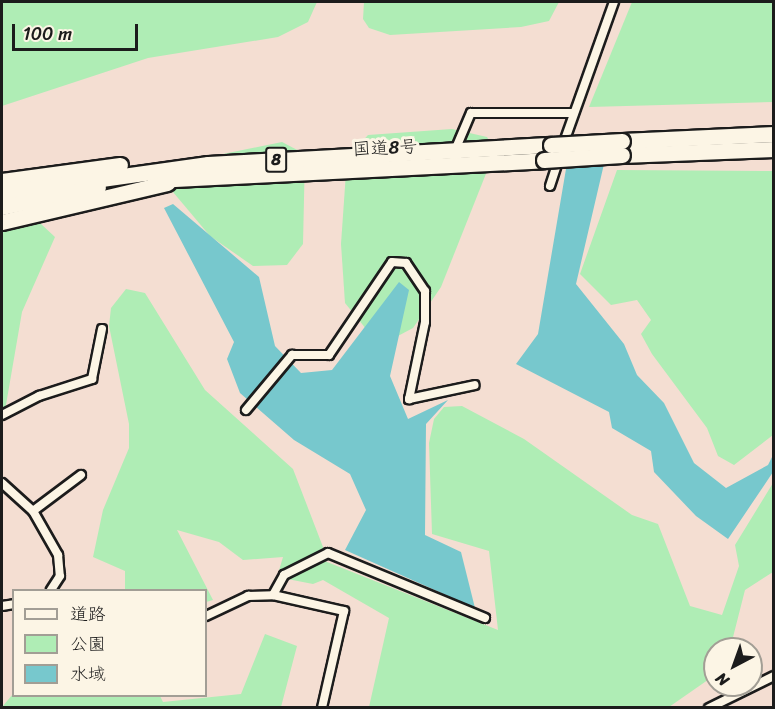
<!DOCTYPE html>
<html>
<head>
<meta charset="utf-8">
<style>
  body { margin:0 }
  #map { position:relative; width:775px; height:709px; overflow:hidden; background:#f4ded2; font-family:Sriracha,"Klee One",sans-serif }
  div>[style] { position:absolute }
  .green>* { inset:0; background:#afedb5 }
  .water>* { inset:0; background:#77c8cd }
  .roads { filter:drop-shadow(2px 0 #1c1c1c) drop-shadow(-2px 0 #1c1c1c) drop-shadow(0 2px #1c1c1c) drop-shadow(0 -2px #1c1c1c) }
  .street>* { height:8px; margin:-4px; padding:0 4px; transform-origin:4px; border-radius:4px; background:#fcf5e5 }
  .highway>* { height:15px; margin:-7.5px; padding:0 7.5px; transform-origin:7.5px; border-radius:7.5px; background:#fcf5e5 }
  .bridges { filter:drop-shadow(2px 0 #1c1c1c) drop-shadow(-2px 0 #1c1c1c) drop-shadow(0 2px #1c1c1c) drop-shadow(0 -2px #1c1c1c) }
  .highway-bridge>* { height:15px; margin:-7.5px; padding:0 7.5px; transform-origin:7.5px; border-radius:7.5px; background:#fcf5e5 }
  span { translate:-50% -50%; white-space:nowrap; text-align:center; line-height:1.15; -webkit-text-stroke:6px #fcf5e5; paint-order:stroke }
  .shield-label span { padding:2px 4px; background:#fcf5e5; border:2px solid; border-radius:4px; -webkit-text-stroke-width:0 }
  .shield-label { font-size:16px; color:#1c1c1c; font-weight:700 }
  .street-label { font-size:18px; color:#1c1c1c }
  .frame { position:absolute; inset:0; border:3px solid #1c1c1c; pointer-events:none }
  .legend { position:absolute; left:12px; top:589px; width:195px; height:108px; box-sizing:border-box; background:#fcf5e5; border:2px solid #a29e95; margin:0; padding:8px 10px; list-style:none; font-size:18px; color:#1c1c1c }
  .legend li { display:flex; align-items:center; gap:12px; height:30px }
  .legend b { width:30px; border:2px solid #a29e95 }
  .north { position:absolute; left:703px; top:637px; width:60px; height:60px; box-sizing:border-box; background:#fcf5e5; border:2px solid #a29e95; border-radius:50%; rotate:221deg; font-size:16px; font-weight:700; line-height:24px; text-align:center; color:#1c1c1c }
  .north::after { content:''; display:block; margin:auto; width:21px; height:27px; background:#1c1c1c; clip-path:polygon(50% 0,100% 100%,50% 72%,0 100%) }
  .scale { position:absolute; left:12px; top:24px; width:126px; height:27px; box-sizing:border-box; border:3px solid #1c1c1c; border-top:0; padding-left:8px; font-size:18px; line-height:21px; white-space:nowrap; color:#1c1c1c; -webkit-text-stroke:4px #fcf5e5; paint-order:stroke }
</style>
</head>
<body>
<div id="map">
  <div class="green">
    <i style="clip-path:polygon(2px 2px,317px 2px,308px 22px,278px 37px,148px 58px,2px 106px)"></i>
    <i style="clip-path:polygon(364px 2px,559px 2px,549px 21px,521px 27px,390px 35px,369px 28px,363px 19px)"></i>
    <i style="clip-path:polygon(632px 2px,773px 2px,773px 102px,589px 107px)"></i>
    <i style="clip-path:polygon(452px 129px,487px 137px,495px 151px,441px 287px,413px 328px,396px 337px,371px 335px,345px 303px,341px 244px,347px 158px,368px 135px)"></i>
    <i style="clip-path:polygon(282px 142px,305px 154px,303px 244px,287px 265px,253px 266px,210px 236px,162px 179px,179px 163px)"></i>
    <i style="clip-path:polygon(617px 170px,773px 171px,773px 435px,734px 465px,718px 456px,707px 428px,652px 354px,641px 334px,651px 320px,637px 300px,611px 305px,580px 274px)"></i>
    <i style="clip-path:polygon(40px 223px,55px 237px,22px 312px,2px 428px,2px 229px)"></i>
    <i style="clip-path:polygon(126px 289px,145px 293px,205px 390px,293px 469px,323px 547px,322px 560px,498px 630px,489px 551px,432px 534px,429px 443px,434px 419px,444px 407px,462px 406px,524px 439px,632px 515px,658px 524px,690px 606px,722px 615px,739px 566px,735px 545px,773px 483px,773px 572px,745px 590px,730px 649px,715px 649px,715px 675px,669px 707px,369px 707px,389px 618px,323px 580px,313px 584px,277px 577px,283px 557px,243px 560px,219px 542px,177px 530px,213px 600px,206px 602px,206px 590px,125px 590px,125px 571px,93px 557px,103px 510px,129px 448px,129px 424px,109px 326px,111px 308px)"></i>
    <i style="clip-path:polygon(265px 634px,297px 646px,281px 707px,2px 707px,13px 694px,160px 696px,163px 702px,241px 694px)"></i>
  </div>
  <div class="water">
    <i style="clip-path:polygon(604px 164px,576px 284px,624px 344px,637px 375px,664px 403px,694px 463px,726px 488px,768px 465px,773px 455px,773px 472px,728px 539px,696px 516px,654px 472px,651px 451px,612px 428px,609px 412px,516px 364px,538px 334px,566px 169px)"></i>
    <i style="clip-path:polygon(173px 204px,259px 277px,275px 346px,301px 373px,332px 370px,399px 282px,409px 290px,390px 376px,408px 419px,448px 400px,426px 424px,425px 535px,461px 552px,475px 608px,345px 550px,366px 510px,350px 474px,294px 440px,240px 393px,227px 359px,234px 342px,164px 208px)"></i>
  </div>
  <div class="roads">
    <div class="street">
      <i style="left:563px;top:145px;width:152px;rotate:-70.4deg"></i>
      <i style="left:456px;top:148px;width:38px;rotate:-67deg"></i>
      <i style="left:471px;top:113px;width:102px"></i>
      <i style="left:550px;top:186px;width:29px;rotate:-72deg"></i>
      <i style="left:246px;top:410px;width:72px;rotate:-50.1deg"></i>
      <i style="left:292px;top:355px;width:37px"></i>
      <i style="left:329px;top:355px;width:112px;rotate:-55.9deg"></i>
      <i style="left:392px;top:262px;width:14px;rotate:4deg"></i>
      <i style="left:406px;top:263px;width:34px;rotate:56deg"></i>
      <i style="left:425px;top:291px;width:31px;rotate:90deg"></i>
      <i style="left:425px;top:322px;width:79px;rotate:101.7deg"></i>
      <i style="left:409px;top:399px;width:67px;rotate:-12deg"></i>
      <i style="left:2px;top:415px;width:42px;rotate:-27.2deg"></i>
      <i style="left:39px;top:396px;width:56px;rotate:-17.8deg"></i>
      <i style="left:92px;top:379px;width:51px;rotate:-78.7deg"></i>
      <i style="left:2px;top:483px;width:42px;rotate:42.1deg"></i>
      <i style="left:33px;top:511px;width:51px;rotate:60.4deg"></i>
      <i style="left:58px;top:555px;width:21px;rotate:85deg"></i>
      <i style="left:60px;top:576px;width:17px;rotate:123deg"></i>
      <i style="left:33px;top:511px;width:60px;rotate:-36.9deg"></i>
      <i style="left:273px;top:595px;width:23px;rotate:-61deg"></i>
      <i style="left:284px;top:575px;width:49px;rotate:-26.6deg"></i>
      <i style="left:328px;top:553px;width:170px;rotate:22.5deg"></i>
      <i style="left:2px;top:606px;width:12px;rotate:-9deg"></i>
      <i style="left:206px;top:616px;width:47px;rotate:-25.5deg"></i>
      <i style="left:248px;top:596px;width:25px;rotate:-2deg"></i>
      <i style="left:273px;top:595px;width:73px;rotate:12.7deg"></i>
      <i style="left:344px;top:611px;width:99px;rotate:102.8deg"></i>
      <i style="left:709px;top:708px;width:72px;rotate:-26.2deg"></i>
    </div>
    <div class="highway">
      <i style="left:622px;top:141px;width:152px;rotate:-2.6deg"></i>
      <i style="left:622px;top:155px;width:152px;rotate:-2.3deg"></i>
      <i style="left:155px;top:180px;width:390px;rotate:-2.9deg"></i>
      <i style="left:2px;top:181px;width:119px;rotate:-7.7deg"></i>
      <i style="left:2px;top:193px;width:208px;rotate:-8deg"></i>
      <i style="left:208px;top:164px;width:344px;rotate:-3.2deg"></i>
      <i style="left:2px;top:207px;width:98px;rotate:-11.8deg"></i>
      <i style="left:2px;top:222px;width:170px;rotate:-13.3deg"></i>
    </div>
  </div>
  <div class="bridges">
    <div class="highway-bridge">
      <i style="left:551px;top:145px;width:71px;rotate:-3.2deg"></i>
      <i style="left:544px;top:160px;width:78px;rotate:-3.7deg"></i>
    </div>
  </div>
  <div class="shield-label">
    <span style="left:276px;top:160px">8</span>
  </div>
  <div class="street-label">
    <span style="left:385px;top:148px;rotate:-3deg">国道8号</span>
  </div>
  <div class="frame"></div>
  <ul class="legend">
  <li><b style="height:8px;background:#fcf5e5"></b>道路</li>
  <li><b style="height:16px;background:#afedb5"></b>公園</li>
  <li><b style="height:16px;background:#77c8cd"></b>水域</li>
  </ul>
  <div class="north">N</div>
  <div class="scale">100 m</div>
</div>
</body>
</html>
